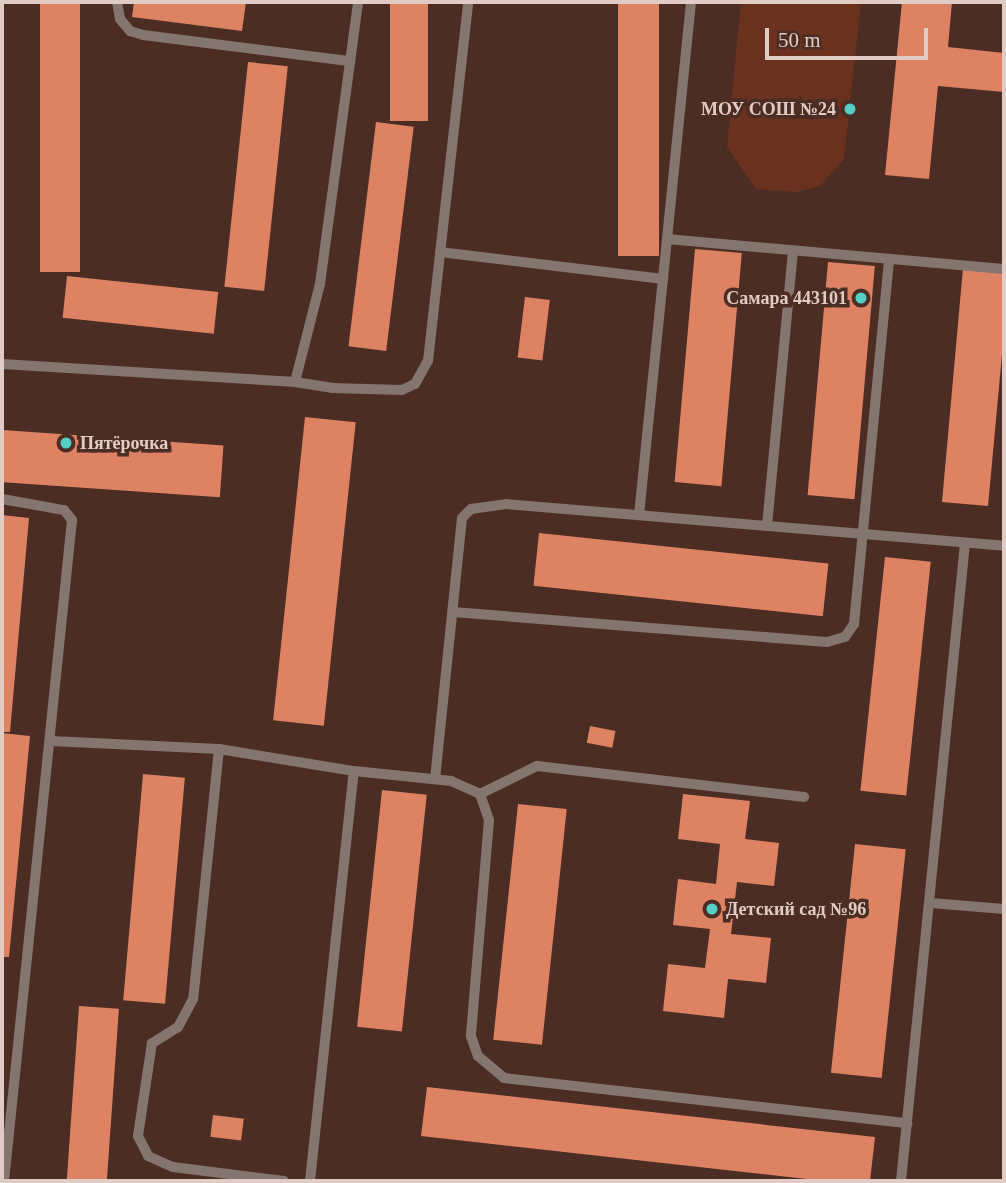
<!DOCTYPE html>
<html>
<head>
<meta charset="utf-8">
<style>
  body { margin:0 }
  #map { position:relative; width:1006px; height:1183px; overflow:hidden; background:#4c2d23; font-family:Georgia,serif }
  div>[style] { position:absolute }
  .green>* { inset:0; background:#6a311e }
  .building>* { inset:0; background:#de8264; transform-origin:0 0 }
  .lane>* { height:10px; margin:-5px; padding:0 5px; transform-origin:5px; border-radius:5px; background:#85756f }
  .dots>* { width:19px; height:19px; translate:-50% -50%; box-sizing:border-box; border:4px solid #4c2d23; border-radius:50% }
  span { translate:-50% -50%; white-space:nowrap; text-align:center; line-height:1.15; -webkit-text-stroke:7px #4c2d23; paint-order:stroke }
  .poi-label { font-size:18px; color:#e0ccc5; font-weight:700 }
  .right { translate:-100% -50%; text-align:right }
  .left { translate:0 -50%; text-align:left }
  .frame { position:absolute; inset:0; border:4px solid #e0ccc5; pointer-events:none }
  .scale { position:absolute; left:765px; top:28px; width:163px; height:32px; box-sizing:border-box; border:4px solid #e0ccc5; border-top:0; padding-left:9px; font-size:21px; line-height:24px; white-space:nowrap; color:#e0ccc5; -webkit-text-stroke:5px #4c2d23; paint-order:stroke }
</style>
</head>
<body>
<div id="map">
  <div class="green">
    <i style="clip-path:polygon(741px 2px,861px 2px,844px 159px,820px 186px,797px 192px,756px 189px,727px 147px)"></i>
  </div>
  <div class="building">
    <i style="left:40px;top:2px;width:40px;height:270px"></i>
    <i style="clip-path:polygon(134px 2px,246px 2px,242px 31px,132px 17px)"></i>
    <i style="left:390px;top:2px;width:38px;height:119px"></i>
    <i style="left:618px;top:2px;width:41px;height:254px"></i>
    <i style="clip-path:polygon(902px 2px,952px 2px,948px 47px,1004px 53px,1004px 92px,938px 86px,929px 179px,885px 175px)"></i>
    <i style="left:248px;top:62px;width:40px;height:226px;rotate:6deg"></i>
    <i style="left:376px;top:122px;width:38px;height:226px;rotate:7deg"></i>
    <i style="left:695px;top:249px;width:47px;height:234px;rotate:5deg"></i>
    <i style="left:828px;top:262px;width:47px;height:234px;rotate:5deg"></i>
    <i style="clip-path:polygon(963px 268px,1004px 272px,1004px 333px,988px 506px,942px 502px)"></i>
    <i style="left:67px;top:276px;width:152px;height:42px;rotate:6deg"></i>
    <i style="left:525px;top:297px;width:25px;height:61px;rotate:7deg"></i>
    <i style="left:305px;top:417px;width:51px;height:305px;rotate:6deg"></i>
    <i style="left:3px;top:430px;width:221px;height:52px;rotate:4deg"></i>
    <i style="clip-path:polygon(2px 515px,29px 518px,10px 732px,2px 732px)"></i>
    <i style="left:539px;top:533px;width:291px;height:53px;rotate:6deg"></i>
    <i style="left:885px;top:557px;width:46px;height:235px;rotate:6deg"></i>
    <i style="left:590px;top:726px;width:26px;height:17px;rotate:11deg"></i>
    <i style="clip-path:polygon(2px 733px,30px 736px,9px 957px,2px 957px)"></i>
    <i style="left:143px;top:774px;width:42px;height:227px;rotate:5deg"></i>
    <i style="left:382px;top:790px;width:45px;height:238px;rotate:6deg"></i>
    <i style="clip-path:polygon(683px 794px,750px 801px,745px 839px,779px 843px,774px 886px,737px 882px,731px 934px,771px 938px,766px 983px,728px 979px,724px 1018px,663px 1011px,668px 964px,705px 968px,710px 929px,673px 925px,678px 879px,716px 884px,720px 844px,678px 839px)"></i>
    <i style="left:518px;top:804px;width:49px;height:237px;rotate:6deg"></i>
    <i style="left:855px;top:844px;width:51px;height:230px;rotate:6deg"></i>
    <i style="left:79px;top:1006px;width:40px;height:175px;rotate:4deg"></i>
    <i style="clip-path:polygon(427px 1087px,875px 1137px,870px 1181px,825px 1181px,421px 1136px)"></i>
    <i style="left:213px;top:1115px;width:31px;height:22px;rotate:7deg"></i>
  </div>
  <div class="lane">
    <i style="left:117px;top:2px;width:17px;rotate:80deg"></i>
    <i style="left:120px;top:19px;width:16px;rotate:50deg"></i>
    <i style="left:130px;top:31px;width:14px;rotate:17deg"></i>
    <i style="left:143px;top:35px;width:209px;rotate:7.2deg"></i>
    <i style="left:667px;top:239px;width:338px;rotate:5.1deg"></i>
    <i style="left:440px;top:252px;width:225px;rotate:6.9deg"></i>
    <i style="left:2px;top:364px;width:294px;rotate:3.5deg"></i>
    <i style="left:295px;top:382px;width:37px;rotate:9deg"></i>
    <i style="left:332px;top:388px;width:70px;rotate:1.6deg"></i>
    <i style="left:402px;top:390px;width:14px;rotate:-25deg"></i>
    <i style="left:415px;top:384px;width:26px;rotate:-61deg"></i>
    <i style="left:428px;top:361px;width:361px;rotate:-83.6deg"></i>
    <i style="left:295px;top:382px;width:101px;rotate:-75.7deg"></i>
    <i style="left:320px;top:284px;width:285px;rotate:-82.3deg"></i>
    <i style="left:2px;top:499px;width:63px;rotate:10.1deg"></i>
    <i style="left:64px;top:510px;width:13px;rotate:51deg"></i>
    <i style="left:72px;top:520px;width:664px;rotate:95.87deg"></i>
    <i style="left:639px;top:515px;width:516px;rotate:-84.21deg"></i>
    <i style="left:767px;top:526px;width:276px;rotate:-84.6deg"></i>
    <i style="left:453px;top:612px;width:375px;rotate:4.6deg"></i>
    <i style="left:827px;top:642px;width:19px;rotate:-16deg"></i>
    <i style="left:845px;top:637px;width:16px;rotate:-55deg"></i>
    <i style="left:854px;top:624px;width:367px;rotate:-84.5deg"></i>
    <i style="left:51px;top:741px;width:168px;rotate:2.7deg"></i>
    <i style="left:219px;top:749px;width:137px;rotate:9.3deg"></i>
    <i style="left:354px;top:771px;width:98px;rotate:5.9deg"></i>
    <i style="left:451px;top:781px;width:32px;rotate:24deg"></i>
    <i style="left:480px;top:794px;width:28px;rotate:71deg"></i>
    <i style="left:489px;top:820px;width:217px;rotate:94.8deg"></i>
    <i style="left:471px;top:1036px;width:21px;rotate:71deg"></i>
    <i style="left:478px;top:1056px;width:34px;rotate:40deg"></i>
    <i style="left:504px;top:1078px;width:406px;rotate:6.4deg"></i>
    <i style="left:219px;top:749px;width:251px;rotate:95.9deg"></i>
    <i style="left:193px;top:999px;width:32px;rotate:118deg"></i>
    <i style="left:178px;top:1027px;width:31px;rotate:148deg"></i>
    <i style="left:152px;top:1043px;width:94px;rotate:98.6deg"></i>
    <i style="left:138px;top:1136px;width:22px;rotate:63deg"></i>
    <i style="left:148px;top:1156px;width:27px;rotate:24deg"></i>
    <i style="left:173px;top:1167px;width:112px;rotate:7.2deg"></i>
    <i style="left:435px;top:779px;width:262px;rotate:-84.1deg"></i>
    <i style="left:462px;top:518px;width:13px;rotate:-45deg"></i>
    <i style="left:471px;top:509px;width:35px;rotate:-8deg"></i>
    <i style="left:506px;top:504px;width:500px;rotate:4.8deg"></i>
    <i style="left:480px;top:794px;width:64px;rotate:-26.2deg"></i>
    <i style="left:537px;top:766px;width:269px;rotate:6.6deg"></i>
    <i style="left:931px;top:903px;width:73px;rotate:4.7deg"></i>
    <i style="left:310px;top:1181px;width:412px;rotate:-83.9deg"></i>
    <i style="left:901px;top:1181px;width:641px;rotate:-84.27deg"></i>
  </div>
  <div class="dots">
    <i style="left:850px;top:109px;background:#55cec5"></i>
    <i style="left:861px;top:298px;background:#55cec5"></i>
    <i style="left:66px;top:443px;background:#55cec5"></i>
    <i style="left:712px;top:909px;background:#55cec5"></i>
  </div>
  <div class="poi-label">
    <span class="right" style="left:836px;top:109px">МОУ СОШ №24</span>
    <span class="right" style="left:847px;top:298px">Самара 443101</span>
    <span class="left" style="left:80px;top:443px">Пятёрочка</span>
    <span class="left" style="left:726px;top:909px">Детский сад №96</span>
  </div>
  <div class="frame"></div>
  <div class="scale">50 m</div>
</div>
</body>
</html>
